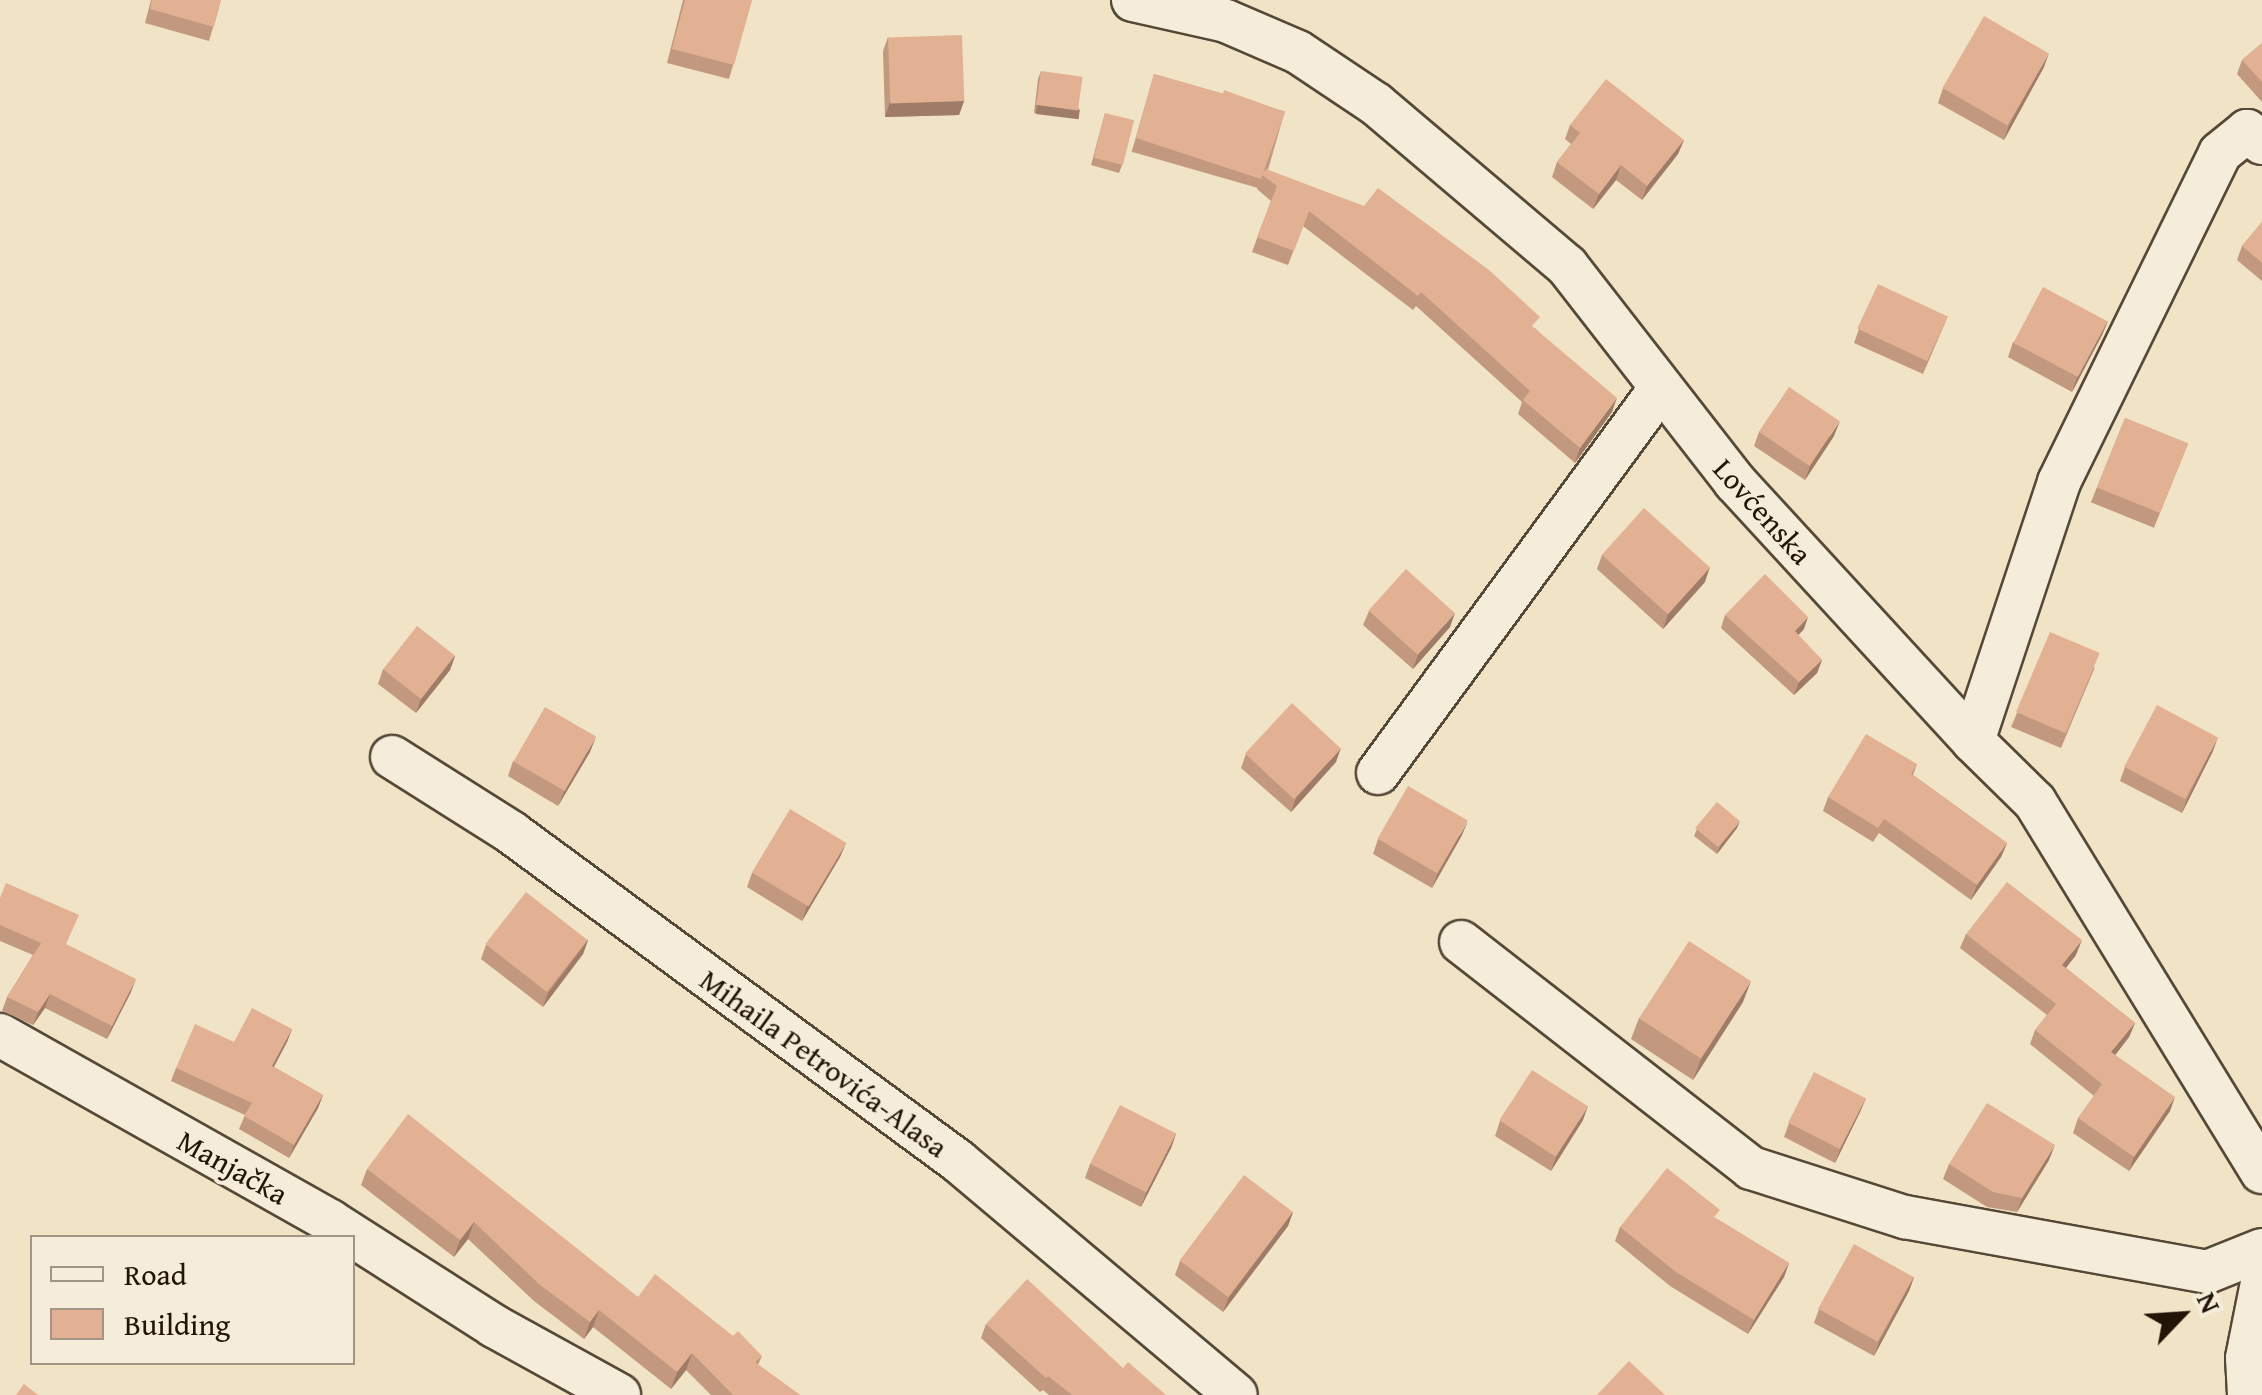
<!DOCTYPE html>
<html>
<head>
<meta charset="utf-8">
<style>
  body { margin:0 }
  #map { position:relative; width:2262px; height:1395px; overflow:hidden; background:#f0e3c6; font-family:"Gentium Book Plus",serif }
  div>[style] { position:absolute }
  .roads { filter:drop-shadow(2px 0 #564836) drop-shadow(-2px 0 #564836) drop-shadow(0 2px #564836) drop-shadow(0 -2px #564836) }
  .minor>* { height:42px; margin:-21px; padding:0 21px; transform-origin:21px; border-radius:21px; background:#f5edda }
  .wall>* { inset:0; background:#c2987e; transform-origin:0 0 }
  .shaded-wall>* { inset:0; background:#9e7c67; transform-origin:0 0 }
  .building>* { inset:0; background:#e2b193; transform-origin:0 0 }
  span { translate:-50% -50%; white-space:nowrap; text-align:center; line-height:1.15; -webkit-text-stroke:8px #f5edda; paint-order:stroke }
  .street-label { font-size:30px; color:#221406 }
  .legend { position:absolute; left:30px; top:1235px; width:325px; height:130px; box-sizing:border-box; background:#f5edda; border:2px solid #a19685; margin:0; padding:12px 18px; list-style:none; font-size:30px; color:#221406 }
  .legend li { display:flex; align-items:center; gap:20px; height:50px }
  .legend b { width:50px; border:2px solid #a19685 }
  .north { position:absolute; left:2132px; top:1265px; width:100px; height:100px; -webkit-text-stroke:8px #f5edda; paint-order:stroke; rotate:65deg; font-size:28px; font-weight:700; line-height:40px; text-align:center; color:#221406 }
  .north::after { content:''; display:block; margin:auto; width:35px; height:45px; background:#221406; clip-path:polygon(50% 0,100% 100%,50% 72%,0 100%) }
</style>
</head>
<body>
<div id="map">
  <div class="roads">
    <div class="minor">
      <i style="left:1133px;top:0;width:95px;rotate:12.7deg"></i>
      <i style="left:1226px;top:21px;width:78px;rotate:23.3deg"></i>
      <i style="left:1298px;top:52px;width:94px;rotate:33.7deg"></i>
      <i style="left:1376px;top:104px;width:250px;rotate:40.3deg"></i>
      <i style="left:1567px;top:266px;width:274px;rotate:52.1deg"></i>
      <i style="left:1735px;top:482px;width:352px;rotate:47.4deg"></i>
      <i style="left:1973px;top:741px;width:87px;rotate:44.5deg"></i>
      <i style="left:2035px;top:802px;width:434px;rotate:58.5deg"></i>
      <i style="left:1973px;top:741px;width:273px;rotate:-71.6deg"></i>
      <i style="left:2059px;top:482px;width:366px;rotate:-63.9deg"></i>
      <i style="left:2220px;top:153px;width:35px;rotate:-39deg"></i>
      <i style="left:2247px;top:131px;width:19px;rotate:39deg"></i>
      <i style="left:392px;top:757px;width:142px;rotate:32.3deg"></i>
      <i style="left:512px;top:833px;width:554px;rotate:36.33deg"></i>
      <i style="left:958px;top:1161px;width:363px;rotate:40.1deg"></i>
      <i style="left:1378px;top:773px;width:476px;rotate:-53.7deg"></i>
      <i style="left:1461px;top:942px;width:368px;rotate:37.9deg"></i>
      <i style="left:1751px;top:1168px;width:162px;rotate:17.7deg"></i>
      <i style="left:1905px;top:1217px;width:307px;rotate:10.3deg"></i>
      <i style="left:2207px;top:1272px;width:59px;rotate:-21.8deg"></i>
      <i style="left:0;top:1035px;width:379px;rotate:29.4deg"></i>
      <i style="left:330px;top:1221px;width:195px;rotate:32.6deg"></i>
      <i style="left:494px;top:1326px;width:143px;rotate:28.9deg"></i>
      <i style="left:2249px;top:1395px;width:37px;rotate:-93deg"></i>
      <i style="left:2247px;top:1358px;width:76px;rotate:-78.7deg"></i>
    </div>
  </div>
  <div class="wall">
    <i style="clip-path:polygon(151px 0,221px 0,209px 41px,145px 23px)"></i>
    <i style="clip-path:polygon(683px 0,752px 0,729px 79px,667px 63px)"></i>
    <i style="clip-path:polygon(888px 37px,964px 101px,959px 115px,885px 117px,883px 51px)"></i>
    <i style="clip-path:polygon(2262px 43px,2262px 102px,2237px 74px,2242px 60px)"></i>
    <i style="clip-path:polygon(2044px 67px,2004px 140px,1938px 103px,1943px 88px)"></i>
    <i style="clip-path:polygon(1041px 71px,1080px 110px,1077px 118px,1034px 113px,1038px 79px)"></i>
    <i style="left:1154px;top:74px;width:136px;height:81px;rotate:16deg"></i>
    <i style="clip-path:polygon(1105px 113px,1122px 165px,1119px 173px,1091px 165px)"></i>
    <i style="clip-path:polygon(1570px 125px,1684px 140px,1678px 154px,1642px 200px,1616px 180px,1593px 209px,1552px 177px,1557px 162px,1571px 144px,1565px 139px)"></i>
    <i style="clip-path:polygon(1262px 175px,1536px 329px,1612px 412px,1575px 463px,1518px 414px,1522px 402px,1416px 306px,1413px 310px,1303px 226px,1288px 265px,1252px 252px,1271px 201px,1257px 189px)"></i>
    <i style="clip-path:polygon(2262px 222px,2262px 281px,2237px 260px,2242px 246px)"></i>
    <i style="clip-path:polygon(1948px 316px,1923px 374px,1854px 343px,1859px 329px)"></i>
    <i style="clip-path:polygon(2108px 321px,2102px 335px,2072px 392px,2008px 357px,2013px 342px)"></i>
    <i style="left:2125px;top:418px;width:68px;height:91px;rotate:22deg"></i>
    <i style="clip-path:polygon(1759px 432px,1834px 436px,1805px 480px,1754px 446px)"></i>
    <i style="clip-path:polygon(1602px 555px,1705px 582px,1663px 629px,1597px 569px)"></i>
    <i style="clip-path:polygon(1369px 611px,1450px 627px,1413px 669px,1363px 625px)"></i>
    <i style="clip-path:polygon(1725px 615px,1804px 629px,1798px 635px,1822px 660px,1817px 673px,1794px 695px,1721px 628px)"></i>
    <i style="clip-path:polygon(455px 656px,450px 670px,416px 713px,378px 684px,383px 669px)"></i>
    <i style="clip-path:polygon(2095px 667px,2061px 748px,2011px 727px,2017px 713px)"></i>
    <i style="clip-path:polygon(2213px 751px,2182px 813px,2120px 781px,2125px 767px)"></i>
    <i style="clip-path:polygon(590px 752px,558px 806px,508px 776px,513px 761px)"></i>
    <i style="clip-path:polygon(1246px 754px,1336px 762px,1291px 812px,1241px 768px)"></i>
    <i style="clip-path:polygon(1917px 764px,1913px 775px,2007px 843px,2001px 857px,1971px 900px,1879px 833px,1873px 842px,1823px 811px,1828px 797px)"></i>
    <i style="clip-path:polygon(1737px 828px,1717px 854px,1694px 836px,1697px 829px)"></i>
    <i style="clip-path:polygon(1462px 835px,1432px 888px,1373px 854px,1378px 839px)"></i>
    <i style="clip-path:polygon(846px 843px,840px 857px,802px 921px,747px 887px,752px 873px)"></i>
    <i style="clip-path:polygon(0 898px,67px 945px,131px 992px,107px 1039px,45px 1008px,33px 1025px,2px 1011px,7px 997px,33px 955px,0 941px)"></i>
    <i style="clip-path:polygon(1966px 934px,2076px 955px,2066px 968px,2135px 1023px,2129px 1037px,2115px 1055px,2170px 1111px,2129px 1171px,2073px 1133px,2078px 1118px,2094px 1096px,2030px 1044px,2035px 1030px,2047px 1015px,1960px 948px)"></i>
    <i style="clip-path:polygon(588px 940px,583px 954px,543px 1007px,481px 959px,486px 945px)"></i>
    <i style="clip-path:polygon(1743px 1002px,1693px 1080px,1631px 1039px,1639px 1018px)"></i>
    <i style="clip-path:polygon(292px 1029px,287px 1042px,274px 1067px,323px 1095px,318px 1108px,289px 1158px,239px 1129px,245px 1115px,171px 1081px,176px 1068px,234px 1042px)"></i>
    <i style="clip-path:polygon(1866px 1098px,1860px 1112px,1835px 1163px,1784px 1137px,1789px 1123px)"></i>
    <i style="clip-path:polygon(1583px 1120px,1551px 1171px,1495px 1136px,1500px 1121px)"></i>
    <i style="clip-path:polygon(1176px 1134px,1171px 1148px,1141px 1207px,1085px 1178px,1090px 1164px)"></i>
    <i style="clip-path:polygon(2049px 1160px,2017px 1212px,1987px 1207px,1943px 1179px,1949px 1164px)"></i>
    <i style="clip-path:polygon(367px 1169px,638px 1297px,733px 1336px,762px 1356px,758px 1365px,800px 1395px,711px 1395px,686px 1370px,671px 1389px,593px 1327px,584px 1339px,534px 1301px,468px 1239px,454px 1257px,361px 1185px)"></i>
    <i style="clip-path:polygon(1293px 1212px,1288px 1226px,1223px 1312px,1175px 1275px,1180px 1261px)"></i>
    <i style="clip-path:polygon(1717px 1219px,1789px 1263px,1784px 1277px,1748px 1334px,1670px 1286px,1615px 1241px,1620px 1227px)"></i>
    <i style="clip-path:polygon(1914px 1277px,1909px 1291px,1874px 1356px,1814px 1323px,1819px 1309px)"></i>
    <i style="clip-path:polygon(986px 1324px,1166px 1395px,1049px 1395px,1043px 1390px,1040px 1392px,981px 1338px)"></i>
  </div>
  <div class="shaded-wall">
    <i style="clip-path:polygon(2049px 53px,2044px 67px,2004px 140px,2009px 125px)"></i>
    <i style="clip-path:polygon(964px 101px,959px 115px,885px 117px,890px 102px)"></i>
    <i style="left:1037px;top:105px;width:43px;height:9px;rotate:7deg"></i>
    <i style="clip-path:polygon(1684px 140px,1678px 154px,1642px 200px,1647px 186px)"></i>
    <i style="clip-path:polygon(1621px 165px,1616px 180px,1593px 209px,1599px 194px)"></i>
    <i style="clip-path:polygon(2108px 321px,2102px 335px,2072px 392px,2077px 377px)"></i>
    <i style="clip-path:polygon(1617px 398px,1612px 412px,1575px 463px,1580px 448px)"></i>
    <i style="clip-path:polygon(1840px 421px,1834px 436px,1805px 480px,1810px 466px)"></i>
    <i style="clip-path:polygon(1710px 567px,1705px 582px,1663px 629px,1668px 614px)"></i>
    <i style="clip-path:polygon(1455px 613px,1450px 627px,1413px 669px,1418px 655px)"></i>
    <i style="clip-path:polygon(1808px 617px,1804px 629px,1790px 644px,1795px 631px)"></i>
    <i style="clip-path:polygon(455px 656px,450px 670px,416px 713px,421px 699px)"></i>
    <i style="clip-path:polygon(1822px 660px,1817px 673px,1794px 695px,1799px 682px)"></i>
    <i style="clip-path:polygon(596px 737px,590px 752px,558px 806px,564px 792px)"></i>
    <i style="clip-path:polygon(2218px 737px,2213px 751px,2182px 813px,2187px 799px)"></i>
    <i style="clip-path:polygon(1341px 748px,1336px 762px,1291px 812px,1296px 798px)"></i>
    <i style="clip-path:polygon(1468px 821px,1462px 835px,1432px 888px,1438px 873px)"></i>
    <i style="clip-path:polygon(1740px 821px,1737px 828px,1717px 854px,1720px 846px)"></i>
    <i style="clip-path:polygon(846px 843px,840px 857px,802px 921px,807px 906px)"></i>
    <i style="clip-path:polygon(2007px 843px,2001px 857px,1971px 900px,1977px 885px)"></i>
    <i style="clip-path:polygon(588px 940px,583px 954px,543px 1007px,548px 993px)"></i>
    <i style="clip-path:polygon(2082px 940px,2076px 955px,2057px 979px,2062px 965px)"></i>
    <i style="clip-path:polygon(136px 979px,131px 992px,107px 1039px,112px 1026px)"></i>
    <i style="clip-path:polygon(1751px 981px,1743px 1002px,1693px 1080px,1701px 1059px)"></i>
    <i style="clip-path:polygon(50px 994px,45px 1008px,33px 1025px,38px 1012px)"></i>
    <i style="clip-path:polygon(2135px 1023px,2129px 1037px,2106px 1067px,2111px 1052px)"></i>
    <i style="clip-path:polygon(292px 1029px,287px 1042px,267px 1079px,272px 1066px)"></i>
    <i style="clip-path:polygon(323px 1095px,318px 1108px,289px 1158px,294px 1145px)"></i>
    <i style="clip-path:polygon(2175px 1097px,2170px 1111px,2129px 1171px,2134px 1157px)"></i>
    <i style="clip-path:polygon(1866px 1098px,1860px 1112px,1835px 1163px,1840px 1149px)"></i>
    <i style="clip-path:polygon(1588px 1106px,1583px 1120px,1551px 1171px,1556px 1157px)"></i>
    <i style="clip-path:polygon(1176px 1134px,1171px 1148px,1141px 1207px,1146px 1193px)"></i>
    <i style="clip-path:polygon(2055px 1145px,2049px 1160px,2017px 1212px,2022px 1198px)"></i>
    <i style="clip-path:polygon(1293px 1212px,1288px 1226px,1223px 1312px,1229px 1297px)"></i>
    <i style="clip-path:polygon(474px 1222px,468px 1239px,454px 1257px,460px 1240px)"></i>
    <i style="clip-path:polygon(1789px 1263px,1784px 1277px,1748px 1334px,1754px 1320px)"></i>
    <i style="clip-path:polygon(1914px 1277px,1909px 1291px,1874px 1356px,1879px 1342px)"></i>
    <i style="clip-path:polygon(599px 1310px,593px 1327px,584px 1339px,590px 1322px)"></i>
    <i style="clip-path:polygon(692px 1353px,686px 1370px,671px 1389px,677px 1372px)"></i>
  </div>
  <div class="building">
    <i style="clip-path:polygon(152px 0,221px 0,214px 27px,150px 9px)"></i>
    <i style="clip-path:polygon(685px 0,752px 0,734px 65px,672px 49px)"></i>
    <i style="left:1984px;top:16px;width:75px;height:83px;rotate:30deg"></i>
    <i style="left:962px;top:35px;width:66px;height:74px;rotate:88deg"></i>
    <i style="clip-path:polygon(2262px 43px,2262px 82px,2242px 60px)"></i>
    <i style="left:1041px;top:71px;width:42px;height:34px;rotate:8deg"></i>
    <i style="clip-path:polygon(1154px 74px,1223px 94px,1224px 90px,1285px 112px,1261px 179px,1136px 138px)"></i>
    <i style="clip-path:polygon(1606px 79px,1684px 140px,1647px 186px,1621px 165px,1599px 194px,1557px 162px,1580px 133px,1570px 125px)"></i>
    <i style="left:1105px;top:113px;width:30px;height:46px;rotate:14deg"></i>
    <i style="clip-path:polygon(1266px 169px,1364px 206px,1378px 188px,1489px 270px,1540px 317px,1532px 326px,1617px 398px,1580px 448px,1523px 400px,1530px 391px,1421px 292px,1418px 296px,1309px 211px,1294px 251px,1257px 237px,1277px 186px,1262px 175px)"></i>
    <i style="clip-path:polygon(2262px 222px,2262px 263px,2242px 246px)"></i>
    <i style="left:1878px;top:284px;width:77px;height:49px;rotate:25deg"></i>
    <i style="left:2043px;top:287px;width:73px;height:63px;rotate:28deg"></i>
    <i style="left:1789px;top:387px;width:61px;height:54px;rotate:34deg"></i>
    <i style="left:2125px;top:418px;width:68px;height:75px;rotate:22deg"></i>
    <i style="left:1644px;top:508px;width:89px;height:63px;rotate:42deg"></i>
    <i style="left:1406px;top:569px;width:66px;height:56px;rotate:42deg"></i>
    <i style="clip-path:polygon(1765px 574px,1808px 617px,1795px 631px,1822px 660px,1799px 682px,1725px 615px)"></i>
    <i style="left:417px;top:626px;width:48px;height:55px;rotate:38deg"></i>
    <i style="left:2050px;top:632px;width:54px;height:87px;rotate:23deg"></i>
    <i style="left:1292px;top:703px;width:67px;height:69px;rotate:43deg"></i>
    <i style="left:2157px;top:705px;width:69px;height:70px;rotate:28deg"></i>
    <i style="left:545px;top:707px;width:59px;height:63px;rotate:30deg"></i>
    <i style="clip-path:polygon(1866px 734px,1917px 764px,1911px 774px,2007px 843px,1977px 885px,1884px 819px,1878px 828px,1828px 797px)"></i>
    <i style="left:1408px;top:786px;width:69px;height:61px;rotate:30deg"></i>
    <i style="left:1717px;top:802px;width:30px;height:34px;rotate:40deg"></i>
    <i style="left:790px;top:809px;width:66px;height:74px;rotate:31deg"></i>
    <i style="clip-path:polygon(2007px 882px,2082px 940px,2062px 965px,2135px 1023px,2111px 1052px,2175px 1097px,2134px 1157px,2078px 1118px,2102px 1084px,2035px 1030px,2056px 1004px,1966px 934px)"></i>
    <i style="clip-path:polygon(6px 883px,79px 915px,66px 944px,136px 979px,112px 1026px,50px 994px,38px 1012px,7px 997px,41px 943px,0 925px,0 898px)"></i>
    <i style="left:526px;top:892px;width:78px;height:66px;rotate:38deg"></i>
    <i style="left:1689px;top:941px;width:74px;height:92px;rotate:33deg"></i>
    <i style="clip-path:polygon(252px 1008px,292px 1029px,272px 1066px,323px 1095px,294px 1145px,244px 1116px,252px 1103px,176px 1068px,195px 1024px,234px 1042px)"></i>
    <i style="left:1532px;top:1070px;width:67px;height:60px;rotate:33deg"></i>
    <i style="left:1814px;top:1072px;width:58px;height:57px;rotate:27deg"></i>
    <i style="clip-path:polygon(1987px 1103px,2055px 1145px,2022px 1198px,1993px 1192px,1949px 1164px)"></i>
    <i style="left:1120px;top:1105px;width:63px;height:66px;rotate:27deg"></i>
    <i style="clip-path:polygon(408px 1114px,638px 1297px,655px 1274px,733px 1336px,738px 1331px,762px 1356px,755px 1362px,800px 1395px,733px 1395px,692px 1353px,677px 1372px,599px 1310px,590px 1322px,540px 1285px,474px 1222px,460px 1240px,367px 1169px)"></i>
    <i style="clip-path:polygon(1667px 1168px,1720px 1210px,1714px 1217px,1789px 1263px,1754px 1320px,1676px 1272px,1620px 1227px)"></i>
    <i style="left:1244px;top:1175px;width:61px;height:107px;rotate:37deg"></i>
    <i style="left:1854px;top:1244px;width:68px;height:74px;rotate:29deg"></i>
    <i style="clip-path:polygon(1027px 1279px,1123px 1368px,1128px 1362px,1166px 1395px,1072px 1395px,1048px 1376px,1046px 1378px,986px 1324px)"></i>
    <i style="clip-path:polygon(1629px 1361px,1665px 1395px,1597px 1395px)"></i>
    <i style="clip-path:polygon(24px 1384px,38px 1395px,16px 1395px)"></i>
  </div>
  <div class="street-label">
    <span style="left:1763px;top:511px;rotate:48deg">Lovćenska</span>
    <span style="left:824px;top:1063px;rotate:36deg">Mihaila Petrovića-Alasa</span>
    <span style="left:233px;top:1167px;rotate:29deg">Manjačka</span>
  </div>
  <ul class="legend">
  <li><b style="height:12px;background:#f5edda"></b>Road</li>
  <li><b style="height:28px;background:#e2b193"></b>Building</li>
  </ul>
  <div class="north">N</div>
</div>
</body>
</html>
